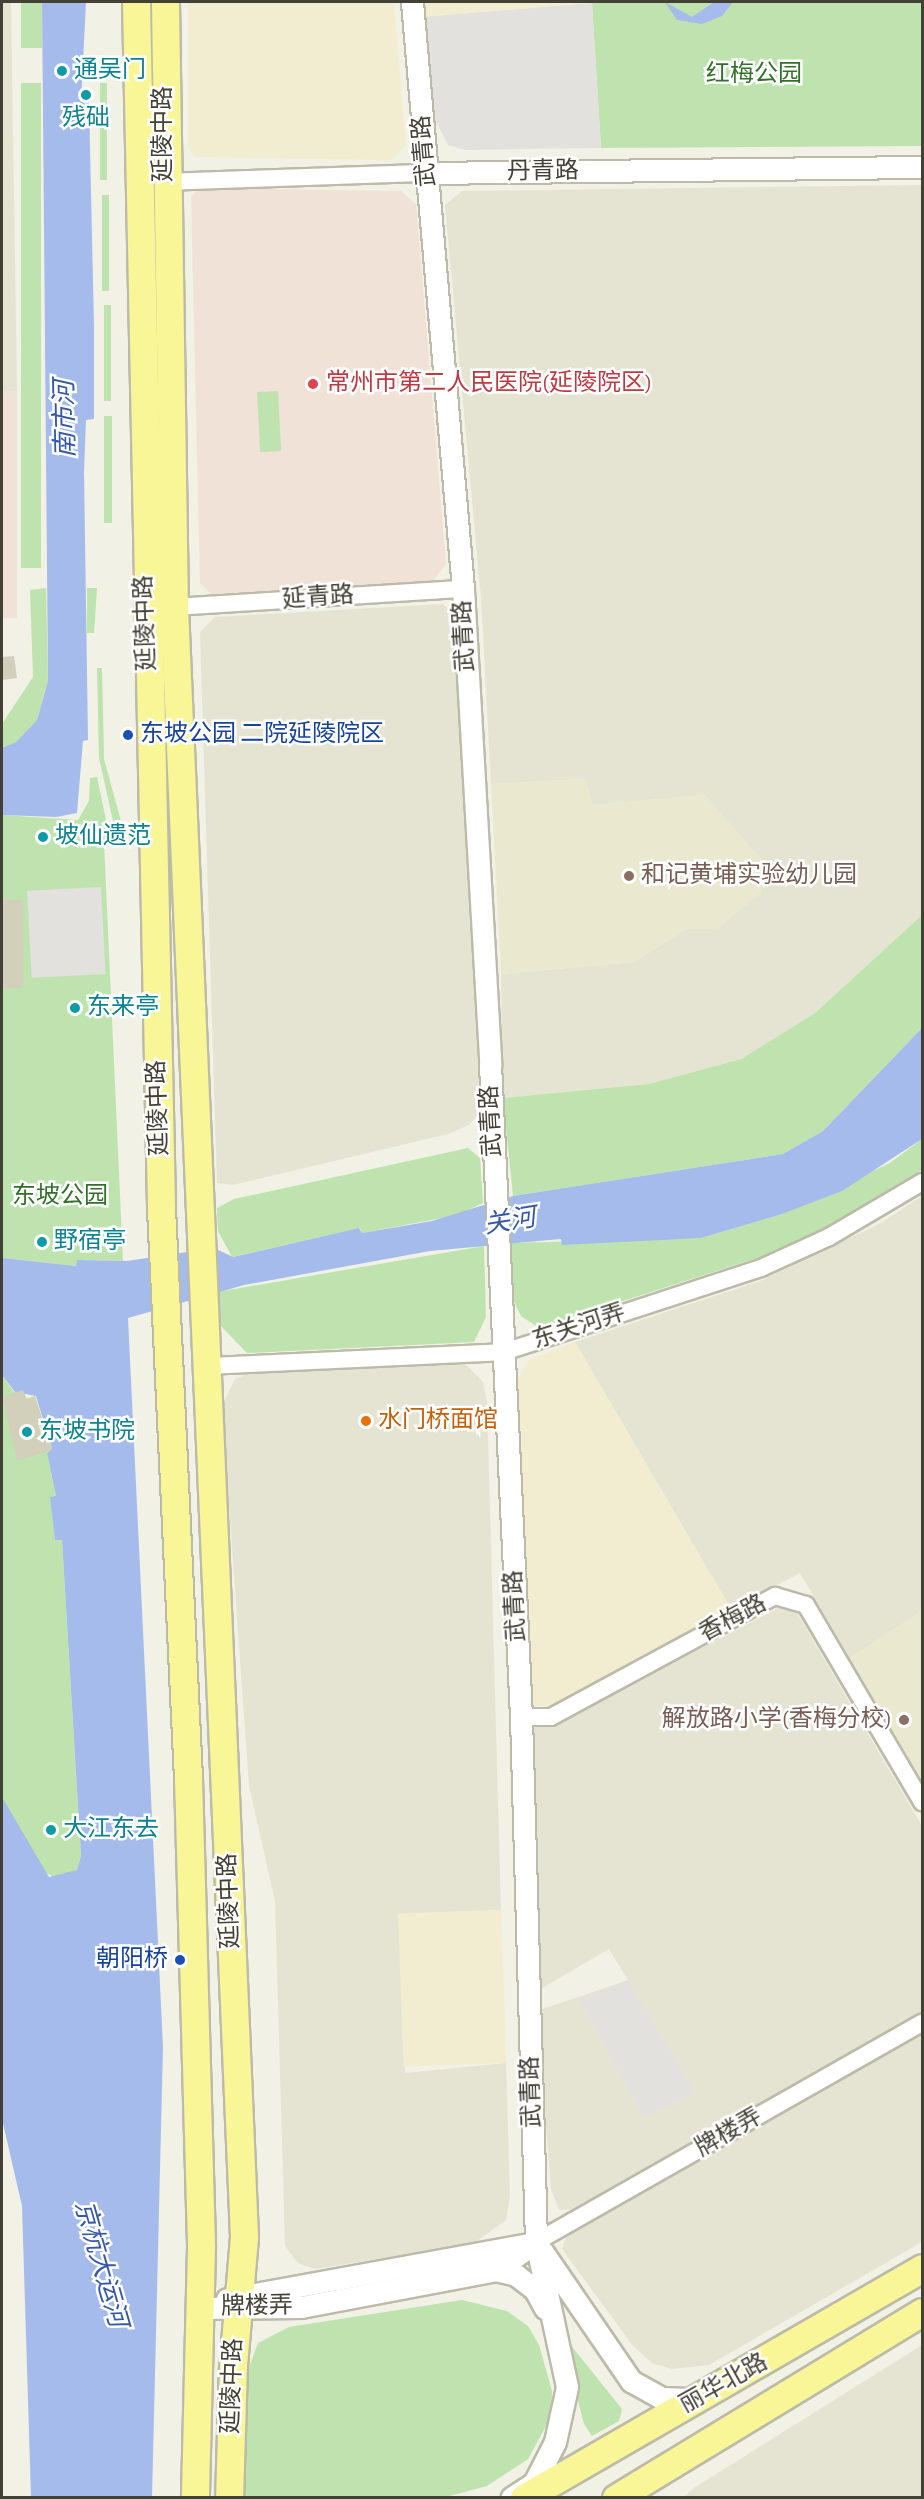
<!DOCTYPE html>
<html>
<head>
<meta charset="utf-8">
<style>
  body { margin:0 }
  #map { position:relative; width:924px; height:2499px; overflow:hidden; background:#f1f1e5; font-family:"Alegreya Sans","Noto Sans SC",sans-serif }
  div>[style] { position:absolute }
  .residential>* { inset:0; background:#e5e4d3 }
  .commercial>* { inset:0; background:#f2edd0; transform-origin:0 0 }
  .education>* { inset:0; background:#eae9cf }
  .medical>* { inset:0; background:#f1e2d8; transform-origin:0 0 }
  .green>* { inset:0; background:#bee3af; transform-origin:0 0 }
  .parking>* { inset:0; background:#e2e1dd; transform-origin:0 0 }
  .water>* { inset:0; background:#a4bbeb }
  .building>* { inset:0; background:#d2cfbb; transform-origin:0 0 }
  .roads { filter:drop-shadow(2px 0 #bcbaa8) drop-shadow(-2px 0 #bcbaa8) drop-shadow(0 2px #bcbaa8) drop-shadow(0 -2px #bcbaa8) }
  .minor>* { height:16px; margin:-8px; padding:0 8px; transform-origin:8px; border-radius:8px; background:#fff }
  .tertiary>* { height:21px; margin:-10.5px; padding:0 10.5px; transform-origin:10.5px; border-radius:10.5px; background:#fff }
  .primary>* { height:27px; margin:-13.5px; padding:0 13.5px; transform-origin:13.5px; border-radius:13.5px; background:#f8f697 }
  .dots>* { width:16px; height:16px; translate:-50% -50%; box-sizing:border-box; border:3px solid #fff; border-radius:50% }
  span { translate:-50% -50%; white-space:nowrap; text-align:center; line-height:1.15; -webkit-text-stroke:5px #fff; paint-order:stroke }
  .culture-label { font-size:24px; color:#0d838f }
  .left { translate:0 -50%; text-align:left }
  .park-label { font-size:24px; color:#34702c }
  .street-label { font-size:24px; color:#434135 }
  .health-label { font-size:24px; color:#be3a42 }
  .transit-label { font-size:24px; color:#164399 }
  .right { translate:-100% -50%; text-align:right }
  .education-label { font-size:24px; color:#785e54 }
  .food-label { font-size:24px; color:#c56008 }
  .water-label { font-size:26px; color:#3559a7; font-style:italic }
  .frame { position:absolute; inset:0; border:3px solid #434135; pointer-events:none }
</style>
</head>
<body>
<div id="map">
  <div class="residential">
    <i style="clip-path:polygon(2px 2px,11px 2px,17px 391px,2px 392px)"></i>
    <i style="clip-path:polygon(922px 185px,922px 915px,815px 1013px,741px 1059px,649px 1084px,503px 1098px,501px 974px,634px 962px,686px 929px,717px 929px,705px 795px,592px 805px,586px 779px,491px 784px,481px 598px,445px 205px,462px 191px)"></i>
    <i style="clip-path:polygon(443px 604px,456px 617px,482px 1110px,469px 1125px,448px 1134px,233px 1185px,217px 1183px,200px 632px,215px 617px)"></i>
    <i style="clip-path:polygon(922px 1196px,922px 1611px,850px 1658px,800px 1573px,731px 1609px,575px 1342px,760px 1281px,881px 1223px)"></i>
    <i style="clip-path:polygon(463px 1362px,483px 1382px,487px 1402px,501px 1910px,399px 1914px,405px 2073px,506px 2063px,510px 2196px,506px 2220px,473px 2244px,315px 2269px,298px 2263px,285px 2246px,275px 1901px,249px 1786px,222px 1406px,235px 1379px,250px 1373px)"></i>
    <i style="clip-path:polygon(782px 1606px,796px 1611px,922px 1826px,922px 2012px,579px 2209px,559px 2210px,551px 2189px,537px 2011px,628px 1980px,609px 1949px,537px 1991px,528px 1735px,535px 1727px,552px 1726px)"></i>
    <i style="clip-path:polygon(922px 2032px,922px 2242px,709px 2365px,672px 2369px,652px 2363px,633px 2346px,562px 2249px,567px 2235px)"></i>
    <i style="clip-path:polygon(922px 2345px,922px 2497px,684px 2497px,694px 2488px)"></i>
  </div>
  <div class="commercial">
    <i style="clip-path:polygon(188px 2px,394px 2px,406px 145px,392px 160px,195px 157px,188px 146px)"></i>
    <i style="clip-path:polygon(423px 2px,586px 2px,586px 3px,424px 17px)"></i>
    <i style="clip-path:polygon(575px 1342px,731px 1609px,551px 1705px,534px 1706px,527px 1699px,514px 1388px,528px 1360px)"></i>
    <i style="left:501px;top:1910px;width:153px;height:103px;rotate:88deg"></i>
  </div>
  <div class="education">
    <i style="clip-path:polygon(586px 779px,592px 805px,705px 795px,762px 860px,761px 893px,717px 929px,686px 929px,634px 962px,501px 974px,491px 784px)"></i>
    <i style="clip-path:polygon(922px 1611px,922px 1781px,850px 1658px)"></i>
  </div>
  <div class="medical">
    <i style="clip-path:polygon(199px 188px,401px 191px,416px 204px,446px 564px,433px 581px,211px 594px,200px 583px,191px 197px)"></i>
    <i style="left:17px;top:391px;width:227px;height:15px;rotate:90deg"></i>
  </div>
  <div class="green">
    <i style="left:21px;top:2px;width:21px;height:46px"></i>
    <i style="clip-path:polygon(586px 2px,922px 2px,922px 146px,601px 148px,592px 4px)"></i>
    <i style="left:21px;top:83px;width:20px;height:485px"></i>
    <i style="left:100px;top:83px;width:7px;height:97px"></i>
    <i style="left:102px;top:195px;width:7px;height:96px"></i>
    <i style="left:111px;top:305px;width:96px;height:7px;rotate:90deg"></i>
    <i style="left:278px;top:391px;width:60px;height:21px;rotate:87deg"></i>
    <i style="left:104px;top:416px;width:8px;height:107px"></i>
    <i style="clip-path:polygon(46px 588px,48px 681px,37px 720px,16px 742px,2px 748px,2px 724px,33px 677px,30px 590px)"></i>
    <i style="clip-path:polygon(87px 588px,97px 588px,94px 633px,87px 633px)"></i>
    <i style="clip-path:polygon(97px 668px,102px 668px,104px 759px,121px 821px,117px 839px,99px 758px)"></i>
    <i style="clip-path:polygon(97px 777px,108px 829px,104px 842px,123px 1261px,77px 1260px,76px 1266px,2px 1258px,2px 815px,78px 820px,89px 801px,90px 778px)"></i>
    <i style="clip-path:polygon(922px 915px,922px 1028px,823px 1131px,783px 1154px,513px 1196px,503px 1098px,649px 1084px,741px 1059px,815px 1013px)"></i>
    <i style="clip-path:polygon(922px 1139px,922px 1170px,821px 1230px,760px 1257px,539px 1328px,521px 1316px,513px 1300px,511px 1243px,701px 1238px,779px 1215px,890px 1163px)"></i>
    <i style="clip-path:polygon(468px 1148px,480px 1158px,483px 1203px,458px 1215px,362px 1233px,360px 1228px,232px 1257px,218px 1231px,217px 1208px,234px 1199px)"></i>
    <i style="clip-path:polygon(484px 1246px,486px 1317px,474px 1342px,247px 1353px,218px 1323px,217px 1292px)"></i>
    <i style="clip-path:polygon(2px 1375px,14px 1392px,23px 1390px,27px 1399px,35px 1396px,52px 1450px,47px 1452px,56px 1497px,51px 1497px,55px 1540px,62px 1540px,81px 1856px,77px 1870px,58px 1879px,42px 1871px,2px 1797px)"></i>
    <i style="clip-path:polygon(462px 2300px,507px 2311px,528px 2326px,539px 2345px,552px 2391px,551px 2417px,528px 2459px,487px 2486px,442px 2498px,243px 2498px,248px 2370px,258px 2343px,289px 2327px)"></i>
    <i style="clip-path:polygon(569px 2343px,622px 2409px,619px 2421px,592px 2436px,584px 2424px,564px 2347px)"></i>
  </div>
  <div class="parking">
    <i style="clip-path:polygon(592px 3px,601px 148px,465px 150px,448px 145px,431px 112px,424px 17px)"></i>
    <i style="left:101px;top:887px;width:87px;height:74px;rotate:87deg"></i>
    <i style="clip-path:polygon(628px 1980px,695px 2092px,644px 2118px,579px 1999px)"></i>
  </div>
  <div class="water">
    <i style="clip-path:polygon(42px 2px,86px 2px,81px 102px,89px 102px,94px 326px,94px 419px,86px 420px,84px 471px,88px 740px,83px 741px,77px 813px,56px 817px,2px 815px,2px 748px,16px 742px,37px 720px,48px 681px)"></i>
    <i style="clip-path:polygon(665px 2px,692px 17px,714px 2px,733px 2px,722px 16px,702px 24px,677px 20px)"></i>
    <i style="clip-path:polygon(922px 1028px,922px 1139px,842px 1191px,779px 1215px,701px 1238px,562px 1245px,561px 1239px,430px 1251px,244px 1285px,128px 1318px,163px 2047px,152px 2497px,31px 2497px,22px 2206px,2px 2119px,2px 1797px,49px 1877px,77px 1870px,81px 1856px,62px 1540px,55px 1540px,50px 1497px,56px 1496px,47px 1453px,52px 1449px,36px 1396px,15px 1392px,2px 1375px,2px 1258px,76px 1266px,77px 1260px,127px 1261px,214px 1248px,233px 1257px,359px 1228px,362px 1233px,432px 1221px,513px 1196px,783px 1154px,823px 1131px)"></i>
  </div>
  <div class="building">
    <i style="clip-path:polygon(14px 656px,17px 678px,2px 680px,2px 657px)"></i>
    <i style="left:2px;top:900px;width:21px;height:88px"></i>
    <i style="clip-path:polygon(23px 1390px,26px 1399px,35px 1396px,52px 1450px,17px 1461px,2px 1397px)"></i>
  </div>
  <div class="roads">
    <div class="minor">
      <i style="left:164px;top:182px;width:263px;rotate:-2deg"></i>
      <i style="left:174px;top:607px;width:290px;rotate:-3.6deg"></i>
      <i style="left:209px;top:1366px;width:295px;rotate:-2.7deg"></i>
      <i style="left:504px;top:1352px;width:270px;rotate:-18.1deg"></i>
      <i style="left:761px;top:1268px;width:75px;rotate:-24.5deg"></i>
      <i style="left:829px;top:1237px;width:108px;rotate:-30.6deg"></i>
      <i style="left:521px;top:1717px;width:30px"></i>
      <i style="left:551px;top:1717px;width:255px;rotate:-28.4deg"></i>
      <i style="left:775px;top:1596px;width:32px;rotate:16deg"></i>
      <i style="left:806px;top:1605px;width:229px;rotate:59.5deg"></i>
      <i style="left:536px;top:2242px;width:444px;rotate:-29.6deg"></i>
    </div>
    <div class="tertiary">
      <i style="left:412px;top:2px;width:589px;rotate:85.03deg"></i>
      <i style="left:463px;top:589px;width:476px;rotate:86.7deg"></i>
      <i style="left:490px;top:1064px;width:654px;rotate:87.28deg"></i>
      <i style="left:521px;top:1717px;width:525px;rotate:88.36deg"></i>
      <i style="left:536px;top:2242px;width:148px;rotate:77.9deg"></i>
      <i style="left:567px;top:2387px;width:56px;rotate:102.3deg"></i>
      <i style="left:555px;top:2442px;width:46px;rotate:117.1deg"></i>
      <i style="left:534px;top:2483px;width:27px;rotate:147deg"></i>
      <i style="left:427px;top:173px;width:495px;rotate:-0.7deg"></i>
      <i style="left:542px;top:2251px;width:158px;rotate:55.6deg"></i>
      <i style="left:631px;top:2381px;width:35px;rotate:29deg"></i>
      <i style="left:662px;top:2398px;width:34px;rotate:2deg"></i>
      <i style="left:496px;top:2270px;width:21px;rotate:14deg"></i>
      <i style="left:516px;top:2275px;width:24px;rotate:38deg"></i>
      <i style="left:535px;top:2290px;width:21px;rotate:61deg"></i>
      <i style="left:227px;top:2299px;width:308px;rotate:-10.3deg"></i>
      <i style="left:200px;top:2308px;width:101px;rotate:-0.6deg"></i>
      <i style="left:301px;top:2307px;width:198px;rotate:-10.7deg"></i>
      <i style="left:496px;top:2270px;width:49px;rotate:-35deg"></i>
    </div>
    <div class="primary">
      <i style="left:136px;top:2px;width:1206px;rotate:88.81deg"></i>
      <i style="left:161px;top:1208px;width:571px;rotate:87.29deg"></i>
      <i style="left:188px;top:1778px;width:470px;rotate:88.4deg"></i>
      <i style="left:201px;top:2248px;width:250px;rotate:91.4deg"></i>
      <i style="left:165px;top:2px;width:605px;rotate:89.15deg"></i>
      <i style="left:174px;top:607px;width:1632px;rotate:87.54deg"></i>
      <i style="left:244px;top:2237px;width:128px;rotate:94.9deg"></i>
      <i style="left:233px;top:2365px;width:133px;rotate:91.7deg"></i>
      <i style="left:524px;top:2498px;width:460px;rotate:-30deg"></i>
      <i style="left:616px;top:2498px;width:358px;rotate:-31.3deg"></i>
    </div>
  </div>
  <div class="dots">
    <i style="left:62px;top:71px;background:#0f9aa8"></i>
    <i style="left:86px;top:95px;background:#0f9aa8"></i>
    <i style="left:313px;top:384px;background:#e0444e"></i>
    <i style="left:128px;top:735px;background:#1a4fb4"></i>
    <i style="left:43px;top:837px;background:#0f9aa8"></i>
    <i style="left:629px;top:876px;background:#8d6e63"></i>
    <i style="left:75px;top:1008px;background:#0f9aa8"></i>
    <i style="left:42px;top:1242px;background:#0f9aa8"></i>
    <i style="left:366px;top:1421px;background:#e8710a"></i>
    <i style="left:27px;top:1432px;background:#0f9aa8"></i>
    <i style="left:904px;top:1720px;background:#8d6e63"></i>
    <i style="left:51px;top:1830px;background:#0f9aa8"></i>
    <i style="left:180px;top:1960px;background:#1a4fb4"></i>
  </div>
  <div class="culture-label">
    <span class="left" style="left:74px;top:71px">通吴门</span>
    <span style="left:86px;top:119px">残础</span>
    <span class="left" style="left:55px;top:837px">坡仙遗范</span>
    <span class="left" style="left:87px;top:1008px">东来亭</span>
    <span class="left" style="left:54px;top:1242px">野宿亭</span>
    <span class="left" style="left:39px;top:1432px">东坡书院</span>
    <span class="left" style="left:63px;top:1830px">大江东去</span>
  </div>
  <div class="park-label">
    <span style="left:754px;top:75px">红梅公园</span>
    <span style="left:60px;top:1197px">东坡公园</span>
  </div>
  <div class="street-label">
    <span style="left:164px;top:134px;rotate:-90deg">延陵中路</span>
    <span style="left:425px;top:151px;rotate:-95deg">武青路</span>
    <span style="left:543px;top:172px;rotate:-1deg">丹青路</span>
    <span style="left:318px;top:598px;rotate:-4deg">延青路</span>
    <span style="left:146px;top:623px;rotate:-92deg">延陵中路</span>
    <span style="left:465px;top:636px;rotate:-93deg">武青路</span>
    <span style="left:159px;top:1108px;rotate:-92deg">延陵中路</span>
    <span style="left:492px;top:1121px;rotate:-93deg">武青路</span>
    <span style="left:579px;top:1327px;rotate:-18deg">东关河弄</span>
    <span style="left:516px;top:1606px;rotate:-93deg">武青路</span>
    <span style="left:733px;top:1619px;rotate:-28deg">香梅路</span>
    <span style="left:230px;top:1901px;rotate:-92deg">延陵中路</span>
    <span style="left:532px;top:2092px;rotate:-92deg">武青路</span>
    <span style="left:729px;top:2133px;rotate:-30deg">牌楼弄</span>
    <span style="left:257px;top:2307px;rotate:-1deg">牌楼弄</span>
    <span style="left:724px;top:2384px;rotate:-29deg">丽华北路</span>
    <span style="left:233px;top:2386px;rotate:-88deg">延陵中路</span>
  </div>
  <div class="health-label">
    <span class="left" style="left:326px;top:384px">常州市第二人民医院(延陵院区)</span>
  </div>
  <div class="transit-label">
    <span class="left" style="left:140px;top:735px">东坡公园 二院延陵院区</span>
    <span class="right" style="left:168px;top:1960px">朝阳桥</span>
  </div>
  <div class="education-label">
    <span class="left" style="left:641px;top:876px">和记黄埔实验幼儿园</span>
    <span class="right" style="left:892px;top:1720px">解放路小学(香梅分校)</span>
  </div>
  <div class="food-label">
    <span class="left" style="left:378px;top:1421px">水门桥面馆</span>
  </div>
  <div class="water-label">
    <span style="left:66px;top:419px;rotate:-91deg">南市河</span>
    <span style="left:510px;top:1222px;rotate:-9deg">关河</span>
    <span style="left:100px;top:2264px;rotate:74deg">京杭大运河</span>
  </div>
  <div class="frame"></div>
</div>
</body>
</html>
